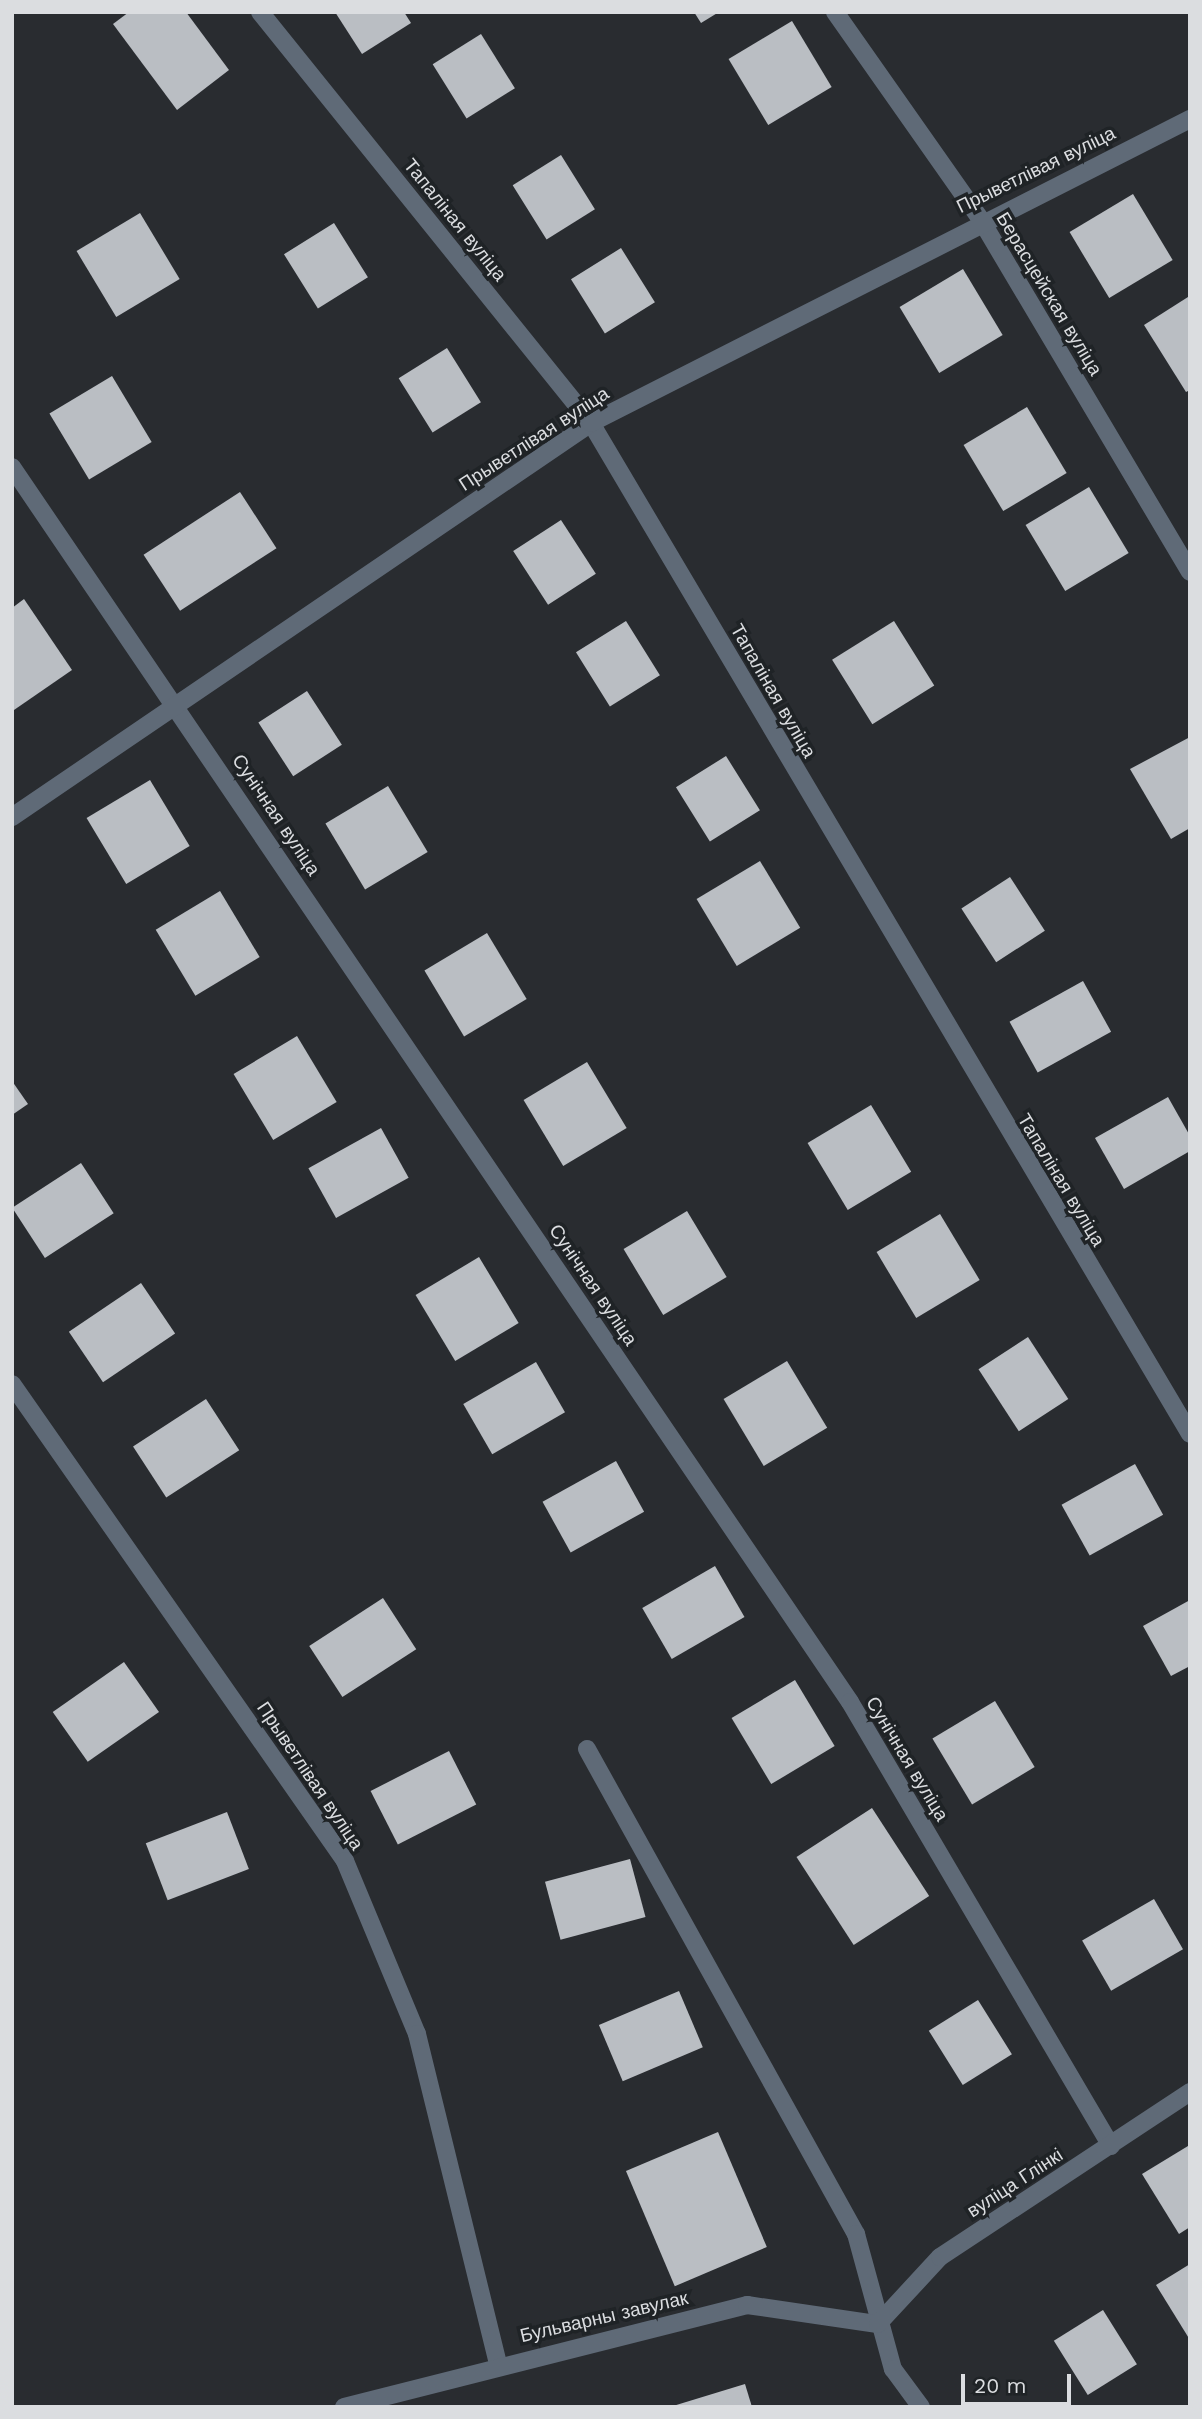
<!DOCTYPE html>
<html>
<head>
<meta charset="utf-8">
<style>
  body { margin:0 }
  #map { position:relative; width:1202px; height:2419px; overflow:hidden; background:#292c30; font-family:"Work Sans",sans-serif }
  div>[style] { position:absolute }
  .building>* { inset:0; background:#babec3; transform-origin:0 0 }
  .minor>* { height:18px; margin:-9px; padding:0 9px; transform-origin:9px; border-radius:9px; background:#5f6a77 }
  span { translate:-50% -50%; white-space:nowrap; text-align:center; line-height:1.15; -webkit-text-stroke:7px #1f2326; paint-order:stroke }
  .street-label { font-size:19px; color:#dbdde0 }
  .frame { position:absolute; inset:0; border:14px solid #dbdde0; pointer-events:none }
  .scale { position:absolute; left:961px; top:2374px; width:110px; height:32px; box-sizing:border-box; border:4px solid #dbdde0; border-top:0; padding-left:9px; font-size:21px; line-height:24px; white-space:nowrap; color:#dbdde0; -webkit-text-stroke:5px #1f2326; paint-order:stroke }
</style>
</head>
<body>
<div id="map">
  <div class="building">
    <i style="clip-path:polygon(129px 12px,186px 12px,229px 70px,177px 110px,113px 24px)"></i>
    <i style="clip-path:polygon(335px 12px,404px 12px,411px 23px,362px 54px)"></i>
    <i style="clip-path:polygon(694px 12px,719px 12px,701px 23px)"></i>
    <i style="left:792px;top:21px;width:77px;height:74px;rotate:59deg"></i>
    <i style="left:481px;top:34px;width:64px;height:57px;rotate:58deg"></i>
    <i style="left:561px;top:155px;width:64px;height:57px;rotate:58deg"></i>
    <i style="left:1133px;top:194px;width:77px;height:74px;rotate:59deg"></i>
    <i style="left:140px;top:213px;width:77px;height:74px;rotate:59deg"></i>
    <i style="left:334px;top:223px;width:64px;height:59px;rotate:58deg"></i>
    <i style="left:621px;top:248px;width:64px;height:59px;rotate:58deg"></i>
    <i style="left:963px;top:269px;width:77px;height:74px;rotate:59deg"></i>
    <i style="clip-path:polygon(1188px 297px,1190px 390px,1186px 392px,1144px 325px)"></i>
    <i style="left:447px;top:348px;width:64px;height:57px;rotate:58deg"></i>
    <i style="left:112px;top:376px;width:77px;height:73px;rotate:59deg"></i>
    <i style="left:1027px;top:407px;width:77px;height:74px;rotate:59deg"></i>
    <i style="left:1089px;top:487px;width:77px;height:74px;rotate:59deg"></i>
    <i style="left:240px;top:492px;width:67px;height:115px;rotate:57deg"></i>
    <i style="left:561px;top:520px;width:64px;height:57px;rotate:57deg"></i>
    <i style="clip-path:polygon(24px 599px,72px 670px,14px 710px,12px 608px)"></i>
    <i style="left:626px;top:621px;width:64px;height:59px;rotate:58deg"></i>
    <i style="left:894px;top:621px;width:76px;height:73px;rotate:58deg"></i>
    <i style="left:307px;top:691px;width:64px;height:58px;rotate:57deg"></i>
    <i style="clip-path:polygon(1190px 737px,1190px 828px,1171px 839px,1130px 769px)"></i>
    <i style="left:726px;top:756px;width:64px;height:59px;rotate:58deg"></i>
    <i style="left:150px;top:780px;width:77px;height:74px;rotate:59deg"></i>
    <i style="left:388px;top:786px;width:77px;height:73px;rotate:59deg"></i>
    <i style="left:760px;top:861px;width:78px;height:74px;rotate:59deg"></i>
    <i style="left:1010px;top:877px;width:64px;height:58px;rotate:57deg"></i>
    <i style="left:220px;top:891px;width:77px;height:75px;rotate:59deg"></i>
    <i style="left:487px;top:933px;width:77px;height:73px;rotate:59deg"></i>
    <i style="left:1083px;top:981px;width:58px;height:84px;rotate:61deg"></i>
    <i style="left:297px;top:1036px;width:77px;height:74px;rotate:59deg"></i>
    <i style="left:587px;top:1062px;width:77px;height:74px;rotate:59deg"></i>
    <i style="clip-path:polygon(12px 1081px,28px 1104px,12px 1115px)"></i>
    <i style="clip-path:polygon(1168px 1097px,1190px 1136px,1190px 1151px,1124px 1189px,1095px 1138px)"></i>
    <i style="left:871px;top:1105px;width:78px;height:74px;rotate:59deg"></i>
    <i style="left:381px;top:1128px;width:57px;height:83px;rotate:61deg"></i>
    <i style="left:81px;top:1163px;width:60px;height:82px;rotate:57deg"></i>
    <i style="left:687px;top:1211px;width:77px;height:74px;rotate:59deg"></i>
    <i style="left:940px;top:1214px;width:77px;height:74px;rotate:59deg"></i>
    <i style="left:479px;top:1257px;width:77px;height:74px;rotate:59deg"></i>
    <i style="left:141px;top:1283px;width:61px;height:87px;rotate:56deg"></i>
    <i style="left:1028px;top:1337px;width:74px;height:59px;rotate:57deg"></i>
    <i style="left:787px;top:1361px;width:78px;height:74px;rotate:59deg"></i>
    <i style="left:536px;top:1362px;width:58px;height:84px;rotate:60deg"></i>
    <i style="left:206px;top:1399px;width:61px;height:87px;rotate:57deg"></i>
    <i style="left:616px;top:1461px;width:58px;height:84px;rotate:61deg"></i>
    <i style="left:1135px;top:1464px;width:58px;height:84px;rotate:61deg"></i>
    <i style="left:715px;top:1566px;width:59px;height:84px;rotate:60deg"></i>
    <i style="left:383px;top:1598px;width:61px;height:88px;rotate:57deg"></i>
    <i style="clip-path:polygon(1190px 1600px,1190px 1666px,1171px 1676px,1143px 1626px)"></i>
    <i style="left:124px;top:1662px;width:61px;height:87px;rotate:55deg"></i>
    <i style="left:795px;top:1680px;width:77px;height:74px;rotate:59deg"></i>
    <i style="left:995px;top:1701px;width:77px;height:73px;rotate:59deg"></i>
    <i style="left:449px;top:1751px;width:60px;height:88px;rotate:63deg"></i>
    <i style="left:872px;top:1808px;width:105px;height:90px;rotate:57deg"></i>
    <i style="left:227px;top:1812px;width:61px;height:87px;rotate:69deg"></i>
    <i style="left:630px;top:1859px;width:60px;height:88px;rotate:75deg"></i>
    <i style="left:1154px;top:1899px;width:58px;height:83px;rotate:60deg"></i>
    <i style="left:679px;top:1991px;width:61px;height:87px;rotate:67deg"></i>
    <i style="left:978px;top:2000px;width:64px;height:58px;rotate:58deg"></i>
    <i style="left:718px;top:2132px;width:125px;height:100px;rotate:67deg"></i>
    <i style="clip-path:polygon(1188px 2146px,1190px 2227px,1179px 2234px,1142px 2174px)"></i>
    <i style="clip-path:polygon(1190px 2264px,1190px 2340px,1156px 2285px)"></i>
    <i style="left:1103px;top:2310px;width:64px;height:58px;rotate:58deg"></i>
    <i style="clip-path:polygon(745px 2384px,752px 2407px,673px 2407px,673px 2406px)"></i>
  </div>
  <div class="minor">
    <i style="left:260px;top:12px;width:528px;rotate:51.15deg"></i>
    <i style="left:591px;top:423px;width:1175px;rotate:59.35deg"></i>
    <i style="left:835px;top:12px;width:254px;rotate:54.9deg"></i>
    <i style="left:981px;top:220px;width:409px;rotate:59.3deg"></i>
    <i style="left:12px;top:467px;width:1492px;rotate:55.84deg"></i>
    <i style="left:850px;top:1702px;width:515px;rotate:59.55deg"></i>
    <i style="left:12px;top:817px;width:700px;rotate:-34.23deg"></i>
    <i style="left:591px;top:423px;width:672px;rotate:-26.91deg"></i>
    <i style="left:12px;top:1384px;width:582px;rotate:55.08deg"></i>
    <i style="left:345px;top:1861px;width:187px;rotate:67.4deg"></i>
    <i style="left:417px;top:2034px;width:340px;rotate:76.2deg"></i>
    <i style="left:587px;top:1749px;width:555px;rotate:60.99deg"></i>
    <i style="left:856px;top:2234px;width:140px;rotate:74.7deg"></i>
    <i style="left:893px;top:2369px;width:47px;rotate:53.6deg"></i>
    <i style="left:344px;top:2407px;width:416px;rotate:-14.2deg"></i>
    <i style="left:747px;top:2305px;width:132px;rotate:8.3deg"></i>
    <i style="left:878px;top:2324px;width:91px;rotate:-47.2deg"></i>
    <i style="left:940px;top:2257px;width:300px;rotate:-33.4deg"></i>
  </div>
  <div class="street-label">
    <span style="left:1036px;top:170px;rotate:-26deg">Прыветлівая вуліца</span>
    <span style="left:455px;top:220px;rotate:51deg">Тапаліная вуліца</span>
    <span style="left:1049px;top:294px;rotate:59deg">Берасцейская вуліца</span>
    <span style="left:534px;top:439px;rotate:-33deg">Прыветлівая вуліца</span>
    <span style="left:773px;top:691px;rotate:60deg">Тапаліная вуліца</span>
    <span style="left:276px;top:815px;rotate:56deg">Сунічная вуліца</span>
    <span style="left:1061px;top:1180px;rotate:59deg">Тапаліная вуліца</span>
    <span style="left:593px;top:1285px;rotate:56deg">Сунічная вуліца</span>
    <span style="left:907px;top:1759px;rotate:59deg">Сунічная вуліца</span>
    <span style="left:310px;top:1776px;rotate:56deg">Прыветлівая вуліца</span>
    <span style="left:1015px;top:2183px;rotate:-33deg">вуліца Глінкі</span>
    <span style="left:604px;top:2317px;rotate:-13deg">Бульварны завулак</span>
  </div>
  <div class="frame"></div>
  <div class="scale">20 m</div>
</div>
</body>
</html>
